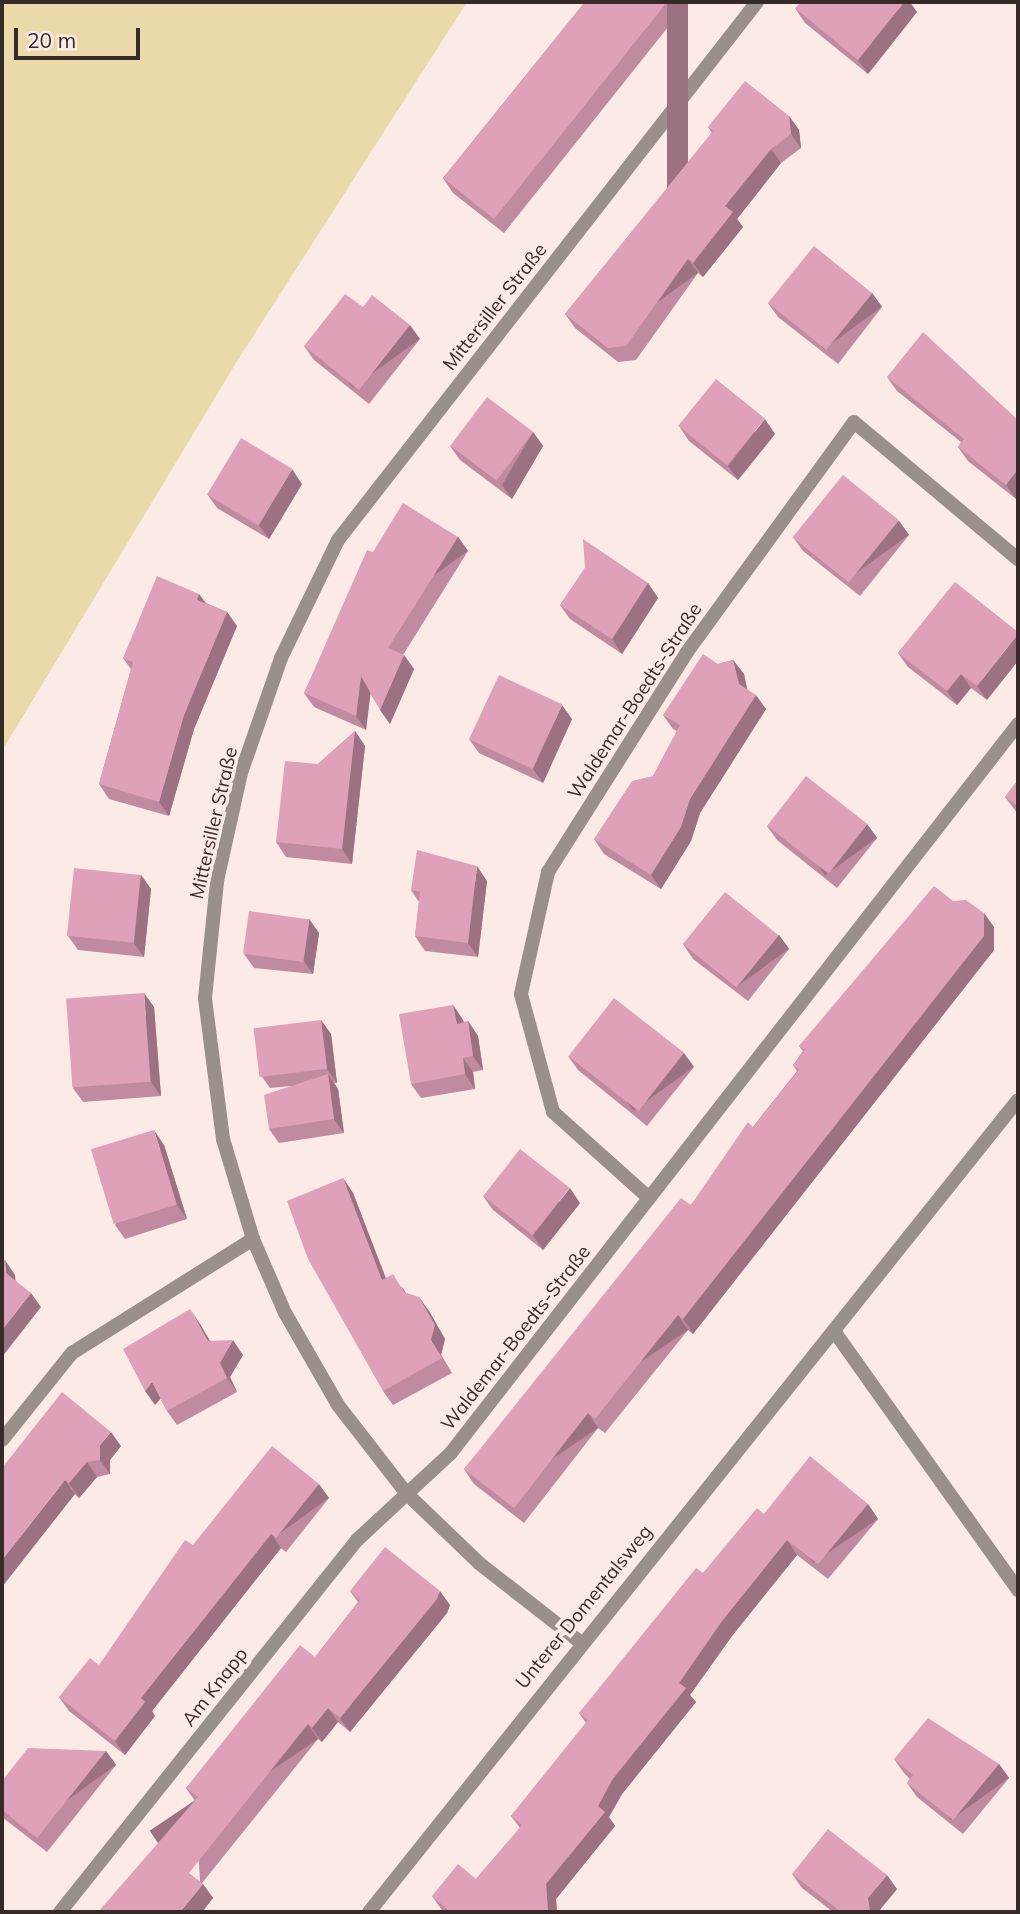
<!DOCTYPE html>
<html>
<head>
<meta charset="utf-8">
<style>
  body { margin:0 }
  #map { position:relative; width:1020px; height:1914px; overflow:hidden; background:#fceae7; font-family:Mulish,sans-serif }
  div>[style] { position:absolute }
  .green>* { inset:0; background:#eadaaa }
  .lane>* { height:14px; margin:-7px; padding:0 7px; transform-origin:7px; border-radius:7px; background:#9a9089 }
  .street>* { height:14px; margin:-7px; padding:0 7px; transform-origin:7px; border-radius:7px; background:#9a9089 }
  .wall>* { inset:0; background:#c08aa0 }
  .shaded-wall>* { inset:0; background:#9c7182; transform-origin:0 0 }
  .building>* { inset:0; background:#dfa1ba; transform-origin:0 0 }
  span { translate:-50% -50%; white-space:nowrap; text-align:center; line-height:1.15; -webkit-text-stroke:7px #fceae7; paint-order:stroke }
  .street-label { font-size:19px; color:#362b29 }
  .frame { position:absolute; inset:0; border:4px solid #362b29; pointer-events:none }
  .scale { position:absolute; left:14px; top:28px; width:126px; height:32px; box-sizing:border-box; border:4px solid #362b29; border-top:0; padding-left:9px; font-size:21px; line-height:24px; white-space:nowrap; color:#362b29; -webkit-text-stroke:5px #fceae7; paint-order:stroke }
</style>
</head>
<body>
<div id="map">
  <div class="green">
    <i style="clip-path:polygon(2px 2px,467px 2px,236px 363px,2px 751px)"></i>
  </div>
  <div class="lane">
    <i style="left:834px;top:1331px;width:318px;rotate:54.6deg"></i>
  </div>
  <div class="street">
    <i style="left:649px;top:1198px;width:129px;rotate:-138.1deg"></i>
    <i style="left:553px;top:1112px;width:122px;rotate:-105.2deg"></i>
    <i style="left:521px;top:994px;width:125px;rotate:-77.5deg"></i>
    <i style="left:548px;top:872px;width:260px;rotate:-57.7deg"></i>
    <i style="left:687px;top:652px;width:284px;rotate:-54deg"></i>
    <i style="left:854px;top:422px;width:214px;rotate:39.9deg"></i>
    <i style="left:2px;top:1440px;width:112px;rotate:-51.2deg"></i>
    <i style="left:72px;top:1353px;width:214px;rotate:-32.2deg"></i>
    <i style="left:580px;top:1642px;width:128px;rotate:-142deg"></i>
    <i style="left:479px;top:1563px;width:100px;rotate:-136.2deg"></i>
    <i style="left:407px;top:1494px;width:113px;rotate:-127.8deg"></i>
    <i style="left:338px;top:1405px;width:106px;rotate:-119.9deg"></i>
    <i style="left:285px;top:1313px;width:81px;rotate:-113.4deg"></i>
    <i style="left:253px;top:1239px;width:104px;rotate:-106.7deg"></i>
    <i style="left:223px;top:1139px;width:142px;rotate:-97.3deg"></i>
    <i style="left:205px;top:998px;width:118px;rotate:-84.1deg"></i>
    <i style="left:217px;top:881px;width:111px;rotate:-77.5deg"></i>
    <i style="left:241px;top:773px;width:122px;rotate:-70.8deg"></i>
    <i style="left:281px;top:658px;width:131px;rotate:-64.2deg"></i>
    <i style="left:338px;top:540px;width:682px;rotate:-52.09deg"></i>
    <i style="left:60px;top:1912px;width:476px;rotate:-51.4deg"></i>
    <i style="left:357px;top:1540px;width:127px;rotate:-42.8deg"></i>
    <i style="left:450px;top:1454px;width:925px;rotate:-52.11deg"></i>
    <i style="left:369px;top:1912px;width:1039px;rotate:-51.37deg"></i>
  </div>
  <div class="wall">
    <i style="clip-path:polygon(583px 2px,688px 2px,504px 233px,453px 193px,443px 178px,584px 3px)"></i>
    <i style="clip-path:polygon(795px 8px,917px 12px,868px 74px,805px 23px)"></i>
    <i style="clip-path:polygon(789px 116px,799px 130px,801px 148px,781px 163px,737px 219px,743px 227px,703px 277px,698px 273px,636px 360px,618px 362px,575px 328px,565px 314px,712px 133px,708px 127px)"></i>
    <i style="clip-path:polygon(872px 293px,882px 307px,838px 364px,778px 317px,768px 303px)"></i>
    <i style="clip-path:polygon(363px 307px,420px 339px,369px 404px,314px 360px,304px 346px)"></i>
    <i style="clip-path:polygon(887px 377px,1018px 420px,1018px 496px,1016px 499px,968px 461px,958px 447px,961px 442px,897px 391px)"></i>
    <i style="clip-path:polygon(679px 426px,775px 434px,738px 480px,689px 441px)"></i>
    <i style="clip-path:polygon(533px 432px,543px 446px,512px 499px,460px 460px,450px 446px)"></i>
    <i style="clip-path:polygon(302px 484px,269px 539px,217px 508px,207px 494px)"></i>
    <i style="clip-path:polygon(899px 521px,909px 535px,860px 596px,803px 551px,793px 537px)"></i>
    <i style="clip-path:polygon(458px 537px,468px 551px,403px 655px,414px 669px,390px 724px,370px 693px,366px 730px,314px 707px,304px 693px,373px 552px)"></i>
    <i style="clip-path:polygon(585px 568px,648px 583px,658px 598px,622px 654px,570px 619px,560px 605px)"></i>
    <i style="clip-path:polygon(955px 582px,987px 700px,971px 688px,957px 705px,908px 667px,898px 653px)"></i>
    <i style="clip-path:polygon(199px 594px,206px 603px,227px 612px,237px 626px,194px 729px,169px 816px,109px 799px,99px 784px,131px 669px,123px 658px)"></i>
    <i style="clip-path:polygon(733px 660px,744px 674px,747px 689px,766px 709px,700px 813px,691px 841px,661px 889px,604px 854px,594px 839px,653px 776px,677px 731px,673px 729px,663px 715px,718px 664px)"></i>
    <i style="clip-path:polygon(572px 719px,543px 783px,479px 753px,469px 739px)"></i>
    <i style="clip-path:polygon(355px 731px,365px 746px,352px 864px,286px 857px,276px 842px,318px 764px)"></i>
    <i style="clip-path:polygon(1018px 780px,1018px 814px,1005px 797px)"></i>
    <i style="clip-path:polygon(867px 824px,877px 838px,837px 888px,777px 840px,767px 826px)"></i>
    <i style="clip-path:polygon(141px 875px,151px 889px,144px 957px,78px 950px,68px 936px)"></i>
    <i style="clip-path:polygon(487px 881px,478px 957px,425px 951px,415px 936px,419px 902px,411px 890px)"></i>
    <i style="clip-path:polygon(953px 901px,994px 927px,994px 950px,693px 1334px,688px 1330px,605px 1433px,598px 1428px,524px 1523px,474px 1484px,464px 1469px,691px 1205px,797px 1071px,793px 1065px,803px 1051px,799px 1046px)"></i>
    <i style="clip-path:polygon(309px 919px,319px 933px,313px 974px,254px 968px,244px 954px)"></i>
    <i style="clip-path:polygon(779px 935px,789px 949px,748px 1001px,693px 959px,683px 944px)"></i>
    <i style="clip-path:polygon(453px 1005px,463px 1020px,464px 1022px,468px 1021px,478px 1036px,483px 1070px,473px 1072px,475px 1089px,421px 1098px,411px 1084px)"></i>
    <i style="clip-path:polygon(154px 1007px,161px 1096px,83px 1102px,73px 1088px)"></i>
    <i style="clip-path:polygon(321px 1020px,331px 1034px,337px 1083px,334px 1083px,338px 1089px,344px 1133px,279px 1143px,269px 1129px,291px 1086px,270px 1088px,260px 1074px)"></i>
    <i style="clip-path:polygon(568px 1056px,694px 1067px,647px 1126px,578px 1070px)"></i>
    <i style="clip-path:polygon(164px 1145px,187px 1219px,125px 1239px,115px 1225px)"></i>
    <i style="clip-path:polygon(343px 1178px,353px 1193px,386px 1278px,403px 1288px,406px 1293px,429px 1311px,445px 1339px,441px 1355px,452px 1373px,393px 1405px,383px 1391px)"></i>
    <i style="clip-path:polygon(483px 1196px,580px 1203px,543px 1250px,493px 1210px)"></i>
    <i style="clip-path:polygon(200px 1324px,210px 1341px,243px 1355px,230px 1377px,237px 1392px,177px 1425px,167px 1411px,160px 1398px,155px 1405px)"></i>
    <i style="clip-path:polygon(121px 1446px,110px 1460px,110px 1474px,97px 1477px,79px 1498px,75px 1494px,2px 1468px)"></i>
    <i style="clip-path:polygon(329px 1498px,286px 1552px,281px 1548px,152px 1711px,155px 1716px,125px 1755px,69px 1711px,59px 1697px,99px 1665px,193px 1545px)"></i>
    <i style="clip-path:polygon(868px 1504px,878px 1519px,828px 1579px,797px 1555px,732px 1636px,690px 1695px,696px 1702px,622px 1794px,609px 1817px,615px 1826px,556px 1899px,557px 1912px,444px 1912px,442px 1910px,432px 1896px,476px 1879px,520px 1828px,511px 1816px,586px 1723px,579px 1713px,703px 1573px,764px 1514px)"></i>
    <i style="clip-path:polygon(350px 1591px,450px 1605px,447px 1613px,350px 1732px,338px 1722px,322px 1742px,318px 1739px,202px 1883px,213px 1898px,202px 1912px,195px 1801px,186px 1788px,315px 1657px,358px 1602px)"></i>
    <i style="clip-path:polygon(106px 1751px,116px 1765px,47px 1852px,2px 1817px,2px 1781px)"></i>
    <i style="clip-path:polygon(894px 1759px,999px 1764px,1009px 1778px,963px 1834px,917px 1797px,907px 1783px,910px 1779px,904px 1773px)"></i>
    <i style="clip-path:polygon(792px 1874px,897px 1889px,878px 1912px,833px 1912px,802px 1888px)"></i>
  </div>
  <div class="shaded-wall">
    <i style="left:667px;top:2px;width:21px;height:278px"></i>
    <i style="clip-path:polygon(904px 2px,910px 2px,917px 12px,868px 74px,858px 60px)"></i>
    <i style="clip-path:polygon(789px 116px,799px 130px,801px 148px,791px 134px)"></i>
    <i style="clip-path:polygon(771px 149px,781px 163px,737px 219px,743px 227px,703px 277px,693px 263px,725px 206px)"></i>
    <i style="left:688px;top:259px;width:17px;height:107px;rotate:54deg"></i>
    <i style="left:872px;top:293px;width:17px;height:72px;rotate:54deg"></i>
    <i style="left:410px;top:325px;width:17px;height:83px;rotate:54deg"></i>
    <i style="clip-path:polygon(765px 419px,775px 434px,738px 480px,728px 466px)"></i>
    <i style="clip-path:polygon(533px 432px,543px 446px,512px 499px,502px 485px)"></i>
    <i style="clip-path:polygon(292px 469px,302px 484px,269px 539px,259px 525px)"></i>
    <i style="clip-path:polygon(1018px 469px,1018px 496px,1016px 499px,1006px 485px)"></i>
    <i style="left:899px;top:521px;width:17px;height:78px;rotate:54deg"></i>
    <i style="left:458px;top:537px;width:17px;height:131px;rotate:54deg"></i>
    <i style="clip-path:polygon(648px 583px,658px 598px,622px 654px,612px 639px)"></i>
    <i style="clip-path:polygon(199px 594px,209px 608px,197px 600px)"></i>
    <i style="clip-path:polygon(227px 612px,237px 626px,194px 729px,169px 816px,159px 802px,184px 715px)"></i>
    <i style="clip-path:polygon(1018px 634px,1018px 661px,987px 700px,977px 686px)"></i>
    <i style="clip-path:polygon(404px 655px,414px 669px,390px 724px,380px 710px)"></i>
    <i style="clip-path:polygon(733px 660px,744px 674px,749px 698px,739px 684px)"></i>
    <i style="clip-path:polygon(961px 674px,971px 688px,957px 705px,947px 691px)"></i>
    <i style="clip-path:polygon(361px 676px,371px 690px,366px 730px,356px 716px)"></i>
    <i style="clip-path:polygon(756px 695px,766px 709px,700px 813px,691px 841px,661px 889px,651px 875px,690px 799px)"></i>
    <i style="clip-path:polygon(562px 705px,572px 719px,543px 783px,533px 769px)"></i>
    <i style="clip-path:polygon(355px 731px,365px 746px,352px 864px,342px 849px)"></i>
    <i style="left:867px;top:824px;width:17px;height:64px;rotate:54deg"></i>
    <i style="clip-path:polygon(477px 866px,487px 881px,478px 957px,468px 943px)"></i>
    <i style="clip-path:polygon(141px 875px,151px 889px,144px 957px,134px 943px)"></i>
    <i style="clip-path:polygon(984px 913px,994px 927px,994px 950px,693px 1334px,683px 1319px)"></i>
    <i style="clip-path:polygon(309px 919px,319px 933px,313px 974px,303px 960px)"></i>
    <i style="left:779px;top:935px;width:17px;height:66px;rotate:54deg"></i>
    <i style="clip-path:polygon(144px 993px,154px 1007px,161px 1096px,151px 1082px)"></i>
    <i style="clip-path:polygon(453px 1005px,463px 1020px,467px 1038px,457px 1024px)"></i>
    <i style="clip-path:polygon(321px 1020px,331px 1034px,337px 1083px,327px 1069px)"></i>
    <i style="clip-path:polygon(468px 1021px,478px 1036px,483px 1070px,473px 1056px)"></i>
    <i style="left:684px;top:1053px;width:17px;height:75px;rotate:54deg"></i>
    <i style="clip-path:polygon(463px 1058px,473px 1072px,475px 1089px,465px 1074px)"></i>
    <i style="clip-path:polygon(328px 1074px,338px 1089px,344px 1133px,334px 1119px)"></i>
    <i style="clip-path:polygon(154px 1130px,164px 1145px,187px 1219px,177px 1205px)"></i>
    <i style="clip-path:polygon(343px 1178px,353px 1193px,392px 1295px,382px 1280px)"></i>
    <i style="clip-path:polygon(570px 1188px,580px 1203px,543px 1250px,533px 1235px)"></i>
    <i style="clip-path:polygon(5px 1260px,15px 1275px,16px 1288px,6px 1273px)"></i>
    <i style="clip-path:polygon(31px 1293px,41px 1307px,2px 1357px,2px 1330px)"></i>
    <i style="clip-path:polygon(419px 1297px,429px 1311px,445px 1339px,441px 1355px,452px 1373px,431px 1340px)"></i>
    <i style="clip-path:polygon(190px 1309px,200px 1324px,218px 1355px,208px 1341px)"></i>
    <i style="left:678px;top:1315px;width:18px;height:133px;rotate:56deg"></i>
    <i style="clip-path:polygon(233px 1340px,243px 1355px,230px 1377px,237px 1392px,227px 1378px,220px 1363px)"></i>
    <i style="clip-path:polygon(152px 1382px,162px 1397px,155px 1405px,145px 1391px)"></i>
    <i style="left:588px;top:1413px;width:18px;height:120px;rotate:56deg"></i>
    <i style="clip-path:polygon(111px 1432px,121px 1446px,110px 1460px,110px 1474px,100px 1460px,100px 1445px)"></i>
    <i style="clip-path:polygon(87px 1462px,97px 1477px,79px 1498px,69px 1483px)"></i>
    <i style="clip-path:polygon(65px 1480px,75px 1494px,2px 1587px,2px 1560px)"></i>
    <i style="left:319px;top:1484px;width:17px;height:69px;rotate:54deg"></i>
    <i style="left:868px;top:1504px;width:18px;height:78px;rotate:56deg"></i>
    <i style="clip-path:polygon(271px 1534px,281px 1548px,152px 1711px,155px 1716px,125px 1755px,115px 1741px,141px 1698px)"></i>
    <i style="clip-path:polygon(787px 1540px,797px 1555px,732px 1636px,690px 1695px,696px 1702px,622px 1794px,609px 1817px,615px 1826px,556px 1899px,557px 1912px,548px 1912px,546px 1884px,598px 1806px,612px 1780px,722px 1621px)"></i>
    <i style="clip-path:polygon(440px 1591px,450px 1605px,447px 1613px,350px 1732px,340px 1718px)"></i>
    <i style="clip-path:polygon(328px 1708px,338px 1722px,322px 1742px,312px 1728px)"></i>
    <i style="left:308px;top:1724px;width:18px;height:191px;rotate:56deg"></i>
    <i style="left:106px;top:1751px;width:17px;height:111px;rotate:54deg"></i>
    <i style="left:999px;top:1764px;width:17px;height:72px;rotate:54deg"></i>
    <i style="clip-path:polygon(887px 1875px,897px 1889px,878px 1912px,870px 1912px,868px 1898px)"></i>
    <i style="clip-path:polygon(203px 1884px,213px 1898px,202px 1912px,180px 1912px)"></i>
  </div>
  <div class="building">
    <i style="clip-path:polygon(585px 2px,667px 2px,494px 219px,443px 178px)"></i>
    <i style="clip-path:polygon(801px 2px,904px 2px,858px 60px,795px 8px)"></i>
    <i style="clip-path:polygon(745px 81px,789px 116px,791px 134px,771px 149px,725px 206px,733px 212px,693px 263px,688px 259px,626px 346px,608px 348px,565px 314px,713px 131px,708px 127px)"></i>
    <i style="left:814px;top:246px;width:75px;height:73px;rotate:39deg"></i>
    <i style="clip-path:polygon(345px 294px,363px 307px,372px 295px,410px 325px,359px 390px,304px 346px)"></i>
    <i style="clip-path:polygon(923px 332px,1018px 420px,1018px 469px,1006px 485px,958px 447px,964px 439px,887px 377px)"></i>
    <i style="left:716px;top:379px;width:63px;height:60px;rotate:39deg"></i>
    <i style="left:487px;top:397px;width:58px;height:61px;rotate:37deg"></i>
    <i style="left:241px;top:438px;width:60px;height:66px;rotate:31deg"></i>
    <i style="left:843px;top:475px;width:72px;height:80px;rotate:39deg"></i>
    <i style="clip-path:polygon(403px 503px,458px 537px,388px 648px,404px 655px,380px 710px,361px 676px,356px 716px,304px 693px,367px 550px,373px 552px)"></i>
    <i style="clip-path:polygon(583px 539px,648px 583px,612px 639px,560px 605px,585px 568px)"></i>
    <i style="clip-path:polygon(157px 576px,199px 594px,197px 600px,227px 612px,184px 715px,159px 802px,99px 784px,133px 662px,123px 658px)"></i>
    <i style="clip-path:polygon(955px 582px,1018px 632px,1018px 634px,977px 686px,961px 674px,947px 691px,898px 653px)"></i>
    <i style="clip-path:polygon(703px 654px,718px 664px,733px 660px,739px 684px,756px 695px,690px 799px,681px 827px,651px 875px,594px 839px,632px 781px,653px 776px,680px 725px,663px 715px)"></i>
    <i style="left:499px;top:675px;width:70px;height:71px;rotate:25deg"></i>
    <i style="clip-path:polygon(355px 731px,342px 849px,276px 842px,285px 761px,318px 764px)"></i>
    <i style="left:806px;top:776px;width:78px;height:63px;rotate:38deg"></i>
    <i style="clip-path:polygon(1018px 780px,1018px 807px,1005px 797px)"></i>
    <i style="clip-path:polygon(417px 850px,477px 866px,468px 943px,415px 936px,420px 892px,411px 890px)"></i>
    <i style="left:74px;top:868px;width:67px;height:68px;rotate:6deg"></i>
    <i style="clip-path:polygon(934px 886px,953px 901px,966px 900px,984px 913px,984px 936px,683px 1319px,678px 1315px,595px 1419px,588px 1413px,514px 1508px,464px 1469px,681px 1198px,691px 1205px,748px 1122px,753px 1127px,799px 1070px,793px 1065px,805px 1050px,799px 1046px)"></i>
    <i style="left:725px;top:892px;width:69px;height:67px;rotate:39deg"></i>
    <i style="left:249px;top:911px;width:61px;height:43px;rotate:8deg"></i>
    <i style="left:144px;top:993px;width:89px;height:78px;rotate:86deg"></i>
    <i style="left:614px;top:998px;width:89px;height:74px;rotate:38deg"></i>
    <i style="clip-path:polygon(453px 1005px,457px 1024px,468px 1021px,473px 1056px,463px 1058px,465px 1074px,411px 1084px,399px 1014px)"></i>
    <i style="left:321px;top:1020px;width:49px;height:68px;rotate:83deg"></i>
    <i style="clip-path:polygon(328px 1074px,334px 1119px,269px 1129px,264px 1095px)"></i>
    <i style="left:154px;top:1130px;width:78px;height:66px;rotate:73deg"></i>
    <i style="left:520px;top:1149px;width:63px;height:60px;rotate:38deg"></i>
    <i style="clip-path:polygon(343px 1178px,382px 1280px,393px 1274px,404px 1292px,419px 1297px,435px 1325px,431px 1340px,442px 1358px,383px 1391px,308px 1259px,287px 1201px)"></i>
    <i style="clip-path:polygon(2px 1258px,5px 1260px,6px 1273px,31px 1293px,2px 1330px)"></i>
    <i style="clip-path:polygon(190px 1309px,208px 1341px,233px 1340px,220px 1363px,227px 1378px,167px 1411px,152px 1382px,145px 1391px,123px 1349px)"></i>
    <i style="clip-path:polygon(62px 1392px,111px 1432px,100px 1445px,100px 1460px,87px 1462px,69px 1483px,65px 1480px,2px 1560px,2px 1468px)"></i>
    <i style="clip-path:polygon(272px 1446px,319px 1484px,276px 1538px,271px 1534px,141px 1698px,145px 1702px,115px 1741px,59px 1697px,90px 1658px,99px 1665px,185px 1540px,193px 1545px)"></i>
    <i style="clip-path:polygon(810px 1456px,868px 1504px,818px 1564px,787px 1540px,722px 1621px,679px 1683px,686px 1688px,612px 1780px,598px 1806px,605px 1812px,546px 1884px,548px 1911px,548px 1912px,450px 1912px,432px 1896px,458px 1864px,476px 1879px,522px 1825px,511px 1816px,588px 1720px,579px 1713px,696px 1568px,703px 1573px,757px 1508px,764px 1514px)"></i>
    <i style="clip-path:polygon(385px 1547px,440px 1591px,437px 1599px,340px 1718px,328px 1708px,312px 1728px,308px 1724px,189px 1873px,203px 1884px,180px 1912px,98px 1912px,198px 1797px,186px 1788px,300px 1645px,315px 1657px,360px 1600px,350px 1591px)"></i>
    <i style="clip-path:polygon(928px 1718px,999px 1764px,953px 1820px,907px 1783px,913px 1775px,894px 1759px)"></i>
    <i style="clip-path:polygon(28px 1748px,106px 1751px,37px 1838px,2px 1810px,2px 1781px)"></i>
    <i style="clip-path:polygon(828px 1829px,887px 1875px,868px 1898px,870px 1912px,841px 1912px,792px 1874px)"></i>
  </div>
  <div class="street-label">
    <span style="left:495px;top:307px;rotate:-52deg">Mittersiller Straße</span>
    <span style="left:635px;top:701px;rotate:-57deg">Waldemar-Boedts-Straße</span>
    <span style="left:214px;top:823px;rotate:-77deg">Mittersiller Straße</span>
    <span style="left:516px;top:1338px;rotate:-52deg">Waldemar-Boedts-Straße</span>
    <span style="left:584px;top:1607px;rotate:-51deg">Unterer Domentalsweg</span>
    <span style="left:215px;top:1687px;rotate:-52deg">Am Knapp</span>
  </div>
  <div class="frame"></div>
  <div class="scale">20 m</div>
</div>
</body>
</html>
